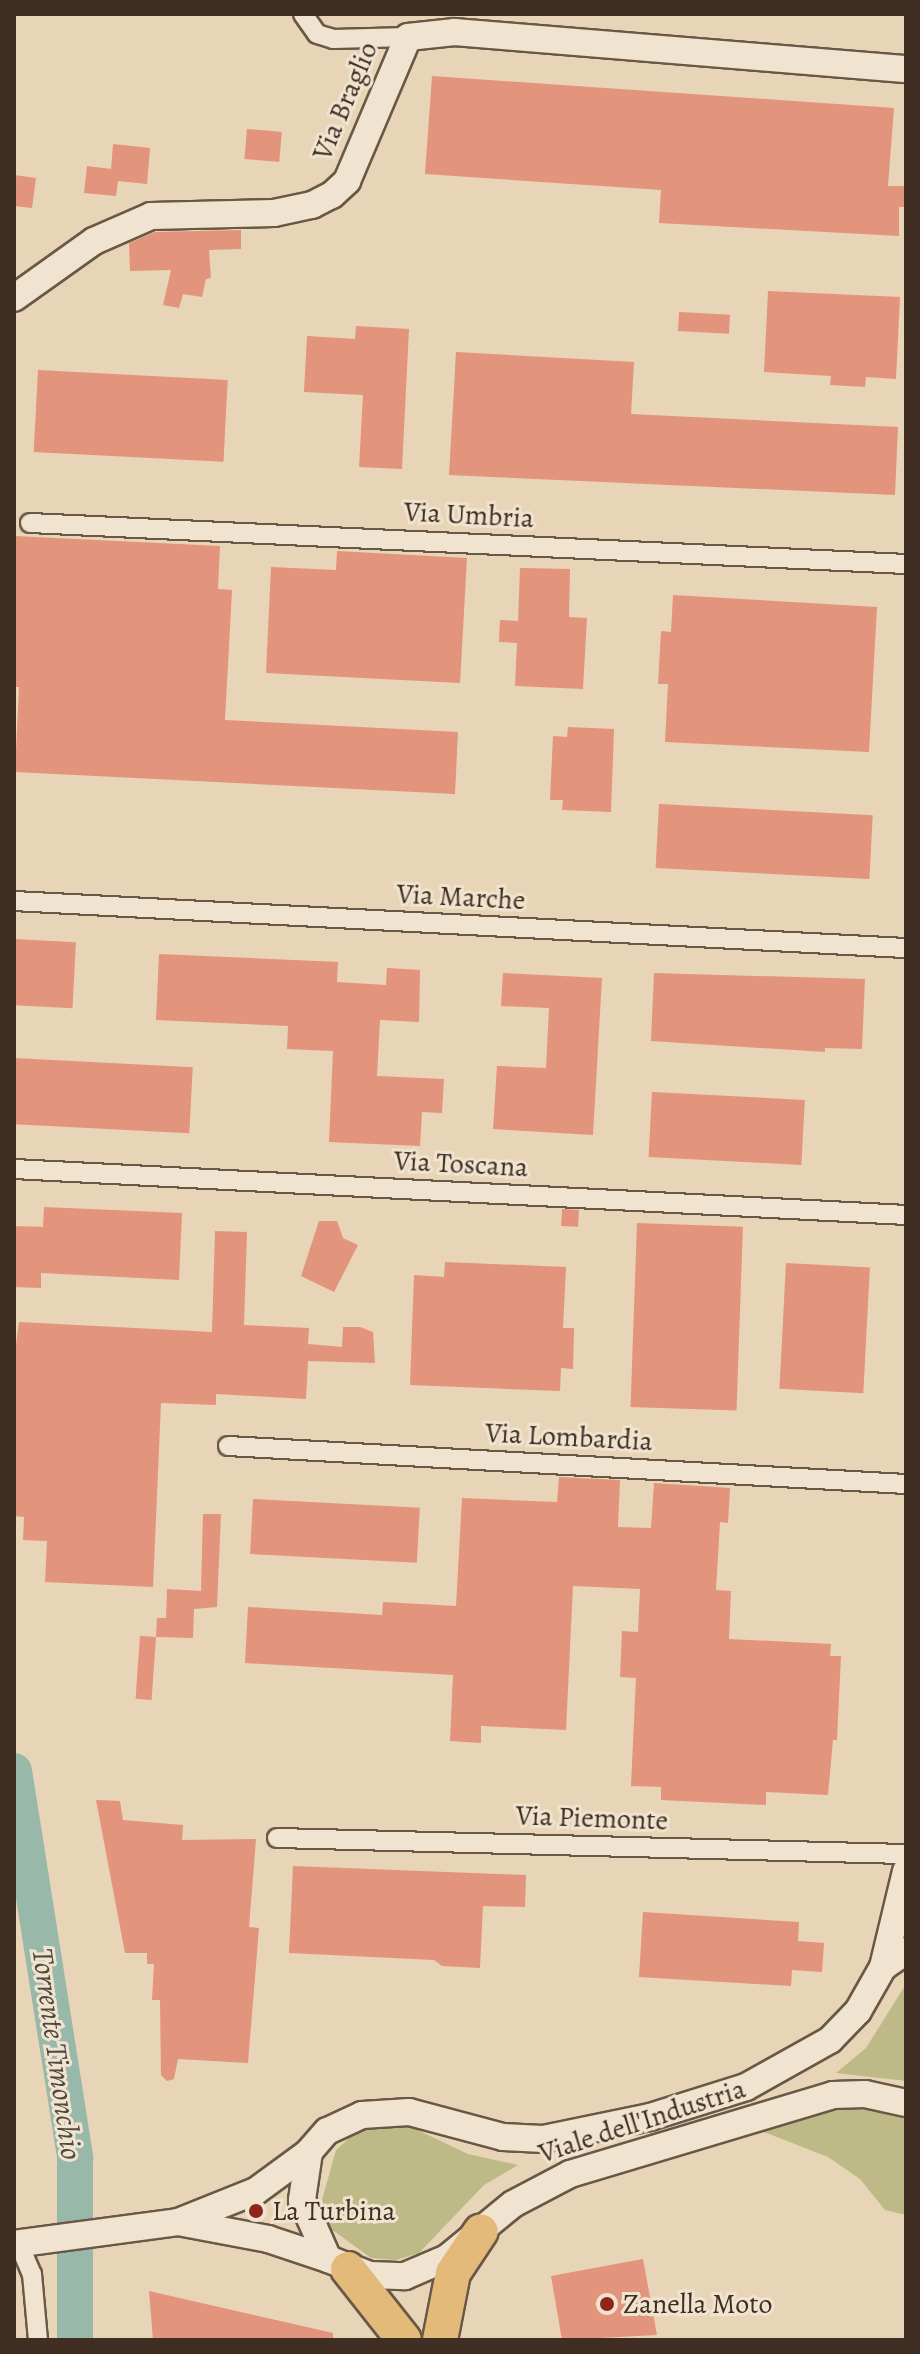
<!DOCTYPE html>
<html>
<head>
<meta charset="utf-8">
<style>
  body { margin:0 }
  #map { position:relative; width:920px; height:2354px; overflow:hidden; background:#e8d4b6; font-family:Alegreya,serif }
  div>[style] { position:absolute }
  .green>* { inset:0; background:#beba88 }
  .river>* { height:36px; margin:-18px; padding:0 18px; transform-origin:18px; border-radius:18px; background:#98b8a9 }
  .building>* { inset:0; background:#e2947c; transform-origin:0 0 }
  .roads { filter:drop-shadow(2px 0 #695846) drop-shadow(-2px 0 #695846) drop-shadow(0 2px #695846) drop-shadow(0 -2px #695846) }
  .street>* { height:18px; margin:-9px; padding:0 9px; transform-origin:9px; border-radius:9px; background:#f0e3d0 }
  .secondary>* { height:26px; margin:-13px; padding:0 13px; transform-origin:13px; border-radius:13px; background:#f0e3d0 }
  .highway>* { height:34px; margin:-17px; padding:0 17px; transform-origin:17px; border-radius:17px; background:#e4ba7b }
  .dots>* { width:22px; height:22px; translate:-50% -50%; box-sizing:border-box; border:4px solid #f0e3d0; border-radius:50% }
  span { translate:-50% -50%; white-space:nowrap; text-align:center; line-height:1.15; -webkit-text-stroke:6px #f0e3d0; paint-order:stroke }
  .street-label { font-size:28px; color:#3f2e21 }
  .poi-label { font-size:28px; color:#3f2e21 }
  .left { translate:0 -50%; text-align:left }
  .water-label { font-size:30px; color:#514a3c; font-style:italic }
  .frame { position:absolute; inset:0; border:16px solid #3f2e21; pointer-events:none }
</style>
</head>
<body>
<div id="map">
  <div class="green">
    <i style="clip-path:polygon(906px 1984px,906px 2081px,836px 2073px,866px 2048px)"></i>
    <i style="clip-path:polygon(865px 2105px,906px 2116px,906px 2215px,885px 2210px,860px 2179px,828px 2157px,751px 2127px,812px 2109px)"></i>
    <i style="clip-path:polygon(381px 2122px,405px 2124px,468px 2154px,518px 2165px,484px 2185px,419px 2253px,396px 2260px,371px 2258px,331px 2229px,322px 2200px,336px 2150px,355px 2133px)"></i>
  </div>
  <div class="river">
    <i style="left:14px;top:1771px;width:392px;rotate:81deg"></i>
    <i style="left:75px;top:2158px;width:182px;rotate:90deg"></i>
  </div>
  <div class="building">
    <i style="clip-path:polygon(432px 76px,894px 108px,888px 186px,906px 186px,906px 207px,899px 207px,899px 236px,659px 223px,661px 190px,425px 174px)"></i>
    <i style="left:247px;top:129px;width:35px;height:30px;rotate:5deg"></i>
    <i style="clip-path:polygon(113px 144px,150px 148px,147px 184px,118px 181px,116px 196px,84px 193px,87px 166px,111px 169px)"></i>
    <i style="clip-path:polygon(14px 175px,36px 178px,32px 208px,14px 206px)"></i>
    <i style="clip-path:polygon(241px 230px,241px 249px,209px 250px,211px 278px,206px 279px,202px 297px,183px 294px,179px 308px,163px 305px,171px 270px,130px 271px,129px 243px,155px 232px)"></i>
    <i style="clip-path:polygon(768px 291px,900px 297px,896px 379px,866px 377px,865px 387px,830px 385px,831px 376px,764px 372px)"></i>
    <i style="left:679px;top:312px;width:51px;height:19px;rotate:3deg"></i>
    <i style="clip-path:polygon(356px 326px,409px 329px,402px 469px,359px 467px,363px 395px,304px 392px,307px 336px,355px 339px)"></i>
    <i style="clip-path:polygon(456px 352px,634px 362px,631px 414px,898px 427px,895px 495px,449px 475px)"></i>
    <i style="left:38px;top:370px;width:190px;height:82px;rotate:3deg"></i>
    <i style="clip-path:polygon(14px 536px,220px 546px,218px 589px,232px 590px,225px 720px,458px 732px,455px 794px,15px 772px,19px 687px,14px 687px)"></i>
    <i style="clip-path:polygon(337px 551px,467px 558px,460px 683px,266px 673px,271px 567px,336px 570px)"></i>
    <i style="clip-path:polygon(520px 568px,570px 569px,569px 617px,587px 618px,583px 689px,515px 686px,517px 643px,499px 642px,500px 620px,518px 621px)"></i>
    <i style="clip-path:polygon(673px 595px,877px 607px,869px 752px,665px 742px,668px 684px,658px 684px,661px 631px,671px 632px)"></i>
    <i style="clip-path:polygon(568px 727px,614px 729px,611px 812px,562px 810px,563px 800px,550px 800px,553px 736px,567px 737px)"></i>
    <i style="left:659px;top:804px;width:214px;height:64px;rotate:3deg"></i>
    <i style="left:14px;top:939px;width:62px;height:66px;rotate:3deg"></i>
    <i style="clip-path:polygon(159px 954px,338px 962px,337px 982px,386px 985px,387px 968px,420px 970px,419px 1022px,380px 1020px,377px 1076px,444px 1079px,442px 1113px,422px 1112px,420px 1146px,329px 1142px,333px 1051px,287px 1049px,288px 1026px,156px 1020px)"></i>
    <i style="clip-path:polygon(503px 973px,602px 978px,593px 1135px,493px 1129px,497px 1066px,546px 1068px,549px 1008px,501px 1006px)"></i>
    <i style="clip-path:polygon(654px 973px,865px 979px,862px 1049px,825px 1048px,825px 1052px,651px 1041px)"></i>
    <i style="left:14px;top:1058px;width:179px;height:66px;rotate:3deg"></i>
    <i style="left:652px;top:1092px;width:153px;height:65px;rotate:3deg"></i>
    <i style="clip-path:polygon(44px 1207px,182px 1213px,179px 1280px,41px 1273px,41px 1288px,14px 1287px,14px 1226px,43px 1227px)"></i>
    <i style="left:562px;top:1209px;width:17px;height:17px;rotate:3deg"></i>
    <i style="clip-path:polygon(319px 1221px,337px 1221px,343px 1238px,358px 1245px,334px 1292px,301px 1276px)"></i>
    <i style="left:637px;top:1223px;width:106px;height:184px;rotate:2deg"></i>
    <i style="clip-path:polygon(215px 1231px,247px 1232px,244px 1325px,309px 1328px,308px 1344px,342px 1347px,343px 1327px,360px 1327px,373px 1332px,375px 1363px,308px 1361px,306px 1399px,216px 1394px,216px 1405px,161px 1403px,153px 1587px,45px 1582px,47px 1541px,23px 1540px,24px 1517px,14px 1516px,14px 1360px,19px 1322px,212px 1332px)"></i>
    <i style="clip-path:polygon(445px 1262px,566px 1267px,563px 1328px,574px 1328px,573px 1369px,561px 1368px,560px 1391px,410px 1385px,414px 1275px,444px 1277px)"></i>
    <i style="left:786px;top:1263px;width:84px;height:126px;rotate:3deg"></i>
    <i style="clip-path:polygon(559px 1477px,620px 1480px,618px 1527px,651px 1528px,654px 1483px,730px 1488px,728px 1523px,720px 1522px,716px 1590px,731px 1591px,729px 1639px,831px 1644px,830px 1656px,841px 1656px,837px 1740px,833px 1740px,828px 1795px,766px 1792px,766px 1805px,661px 1800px,661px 1787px,631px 1786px,636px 1678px,620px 1677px,622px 1631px,638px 1632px,640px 1589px,573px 1586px,566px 1730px,481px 1726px,481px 1743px,450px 1741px,453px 1675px,245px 1663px,248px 1607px,382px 1615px,383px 1602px,456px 1606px,462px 1498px,557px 1502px)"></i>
    <i style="left:253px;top:1499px;width:167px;height:55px;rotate:3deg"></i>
    <i style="clip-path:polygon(203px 1514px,221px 1514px,217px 1607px,194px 1609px,193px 1638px,156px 1637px,157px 1618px,166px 1618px,167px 1589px,201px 1591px)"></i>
    <i style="left:140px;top:1636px;width:16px;height:63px;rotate:4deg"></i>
    <i style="clip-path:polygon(96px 1800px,120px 1801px,123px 1820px,183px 1825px,182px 1840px,256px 1839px,249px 1927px,259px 1928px,248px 2063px,178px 2059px,174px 2079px,167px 2081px,161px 2075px,160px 2000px,152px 2000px,154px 1964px,147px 1964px,147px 1953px,125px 1953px)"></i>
    <i style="clip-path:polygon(293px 1866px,526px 1875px,525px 1907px,483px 1906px,480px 1968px,442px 1966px,434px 1960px,289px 1953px)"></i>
    <i style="clip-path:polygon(643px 1912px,799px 1922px,798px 1941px,824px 1943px,822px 1972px,792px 1970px,791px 1986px,639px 1977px)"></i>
    <i style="clip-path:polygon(643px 2259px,657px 2335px,562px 2340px,551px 2276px)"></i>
    <i style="clip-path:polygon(149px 2291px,333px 2333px,333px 2340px,153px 2340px)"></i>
  </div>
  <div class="roads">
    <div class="street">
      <i style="left:303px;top:14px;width:24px;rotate:55deg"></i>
      <i style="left:317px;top:34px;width:17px;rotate:17deg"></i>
      <i style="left:333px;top:39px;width:75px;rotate:-1.5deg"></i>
      <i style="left:30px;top:523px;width:877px;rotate:2.68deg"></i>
      <i style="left:14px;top:901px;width:893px;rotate:3.02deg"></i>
      <i style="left:14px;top:1169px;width:893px;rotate:2.95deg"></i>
      <i style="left:228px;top:1446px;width:679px;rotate:3.21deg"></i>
      <i style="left:277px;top:1838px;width:629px;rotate:1.46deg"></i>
      <i style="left:19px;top:2244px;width:33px;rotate:67deg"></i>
      <i style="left:32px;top:2274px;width:66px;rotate:84.8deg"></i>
    </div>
    <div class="secondary">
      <i style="left:14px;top:298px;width:98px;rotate:-35.5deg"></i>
      <i style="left:94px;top:241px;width:62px;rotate:-23.7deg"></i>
      <i style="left:151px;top:216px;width:123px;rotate:-1.4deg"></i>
      <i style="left:274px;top:213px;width:39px;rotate:-12deg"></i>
      <i style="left:312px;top:205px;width:22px;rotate:-27deg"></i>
      <i style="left:332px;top:195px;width:21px;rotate:-43deg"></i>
      <i style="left:347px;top:181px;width:156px;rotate:-67deg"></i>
      <i style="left:408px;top:37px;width:47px;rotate:-6.1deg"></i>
      <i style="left:455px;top:32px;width:453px;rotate:4.7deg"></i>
      <i style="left:906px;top:1951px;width:28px;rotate:145deg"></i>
      <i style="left:883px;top:1967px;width:51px;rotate:119.6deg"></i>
      <i style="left:858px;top:2011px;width:40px;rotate:134deg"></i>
      <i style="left:830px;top:2040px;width:96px;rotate:150.8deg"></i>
      <i style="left:746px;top:2087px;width:101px;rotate:162.6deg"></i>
      <i style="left:650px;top:2117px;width:109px;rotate:168.4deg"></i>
      <i style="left:543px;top:2139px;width:40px;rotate:-177.1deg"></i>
      <i style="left:503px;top:2137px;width:97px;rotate:-165.1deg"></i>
      <i style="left:409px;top:2112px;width:47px;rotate:176.3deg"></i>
      <i style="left:362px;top:2115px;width:38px;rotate:155deg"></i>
      <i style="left:327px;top:2131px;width:28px;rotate:131deg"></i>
      <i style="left:309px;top:2152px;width:49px;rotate:98.3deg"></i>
      <i style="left:302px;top:2200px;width:64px;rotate:66.2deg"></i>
      <i style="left:328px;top:2259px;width:45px;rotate:20.9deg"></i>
      <i style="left:370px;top:2275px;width:35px;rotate:2deg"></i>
      <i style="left:405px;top:2276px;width:46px;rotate:-23.2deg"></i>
      <i style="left:447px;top:2258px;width:85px;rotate:-39.3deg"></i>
      <i style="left:513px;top:2204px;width:64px;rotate:-27.8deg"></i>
      <i style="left:570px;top:2174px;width:275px;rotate:-16.7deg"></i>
      <i style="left:833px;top:2095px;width:32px;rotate:-2deg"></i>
      <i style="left:865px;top:2094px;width:42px;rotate:12.4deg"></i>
      <i style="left:883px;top:1967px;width:99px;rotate:-76.5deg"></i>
      <i style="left:178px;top:2222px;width:92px;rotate:10.7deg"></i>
      <i style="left:268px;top:2239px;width:63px;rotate:18.4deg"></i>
      <i style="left:14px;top:2244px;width:165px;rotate:-7.6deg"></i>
      <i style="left:178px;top:2222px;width:84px;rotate:-21.7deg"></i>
      <i style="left:256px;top:2191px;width:66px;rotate:-36.3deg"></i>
    </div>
    <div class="highway">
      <i style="left:348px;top:2269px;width:90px;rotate:51.7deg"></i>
      <i style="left:440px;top:2340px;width:68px;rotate:-79deg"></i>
      <i style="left:453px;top:2273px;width:50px;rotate:-56.3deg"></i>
    </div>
  </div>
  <div class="dots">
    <i style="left:256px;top:2211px;background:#8f2418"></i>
    <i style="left:607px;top:2304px;background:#8f2418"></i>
  </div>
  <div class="street-label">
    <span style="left:345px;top:101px;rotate:-67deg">Via Braglio</span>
    <span style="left:469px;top:515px;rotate:3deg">Via Umbria</span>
    <span style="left:461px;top:897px;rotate:3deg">Via Marche</span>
    <span style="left:461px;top:1164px;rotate:3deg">Via Toscana</span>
    <span style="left:569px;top:1437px;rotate:3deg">Via Lombardia</span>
    <span style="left:592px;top:1818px;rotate:2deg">Via Piemonte</span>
    <span style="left:642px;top:2121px;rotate:-18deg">Viale dell'Industria</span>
  </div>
  <div class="poi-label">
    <span class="left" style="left:272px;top:2211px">La Turbina</span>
    <span class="left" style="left:623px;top:2304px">Zanella Moto</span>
  </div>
  <div class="water-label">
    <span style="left:57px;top:2054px;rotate:82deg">Torrente Timonchio</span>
  </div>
  <div class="frame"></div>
</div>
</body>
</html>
